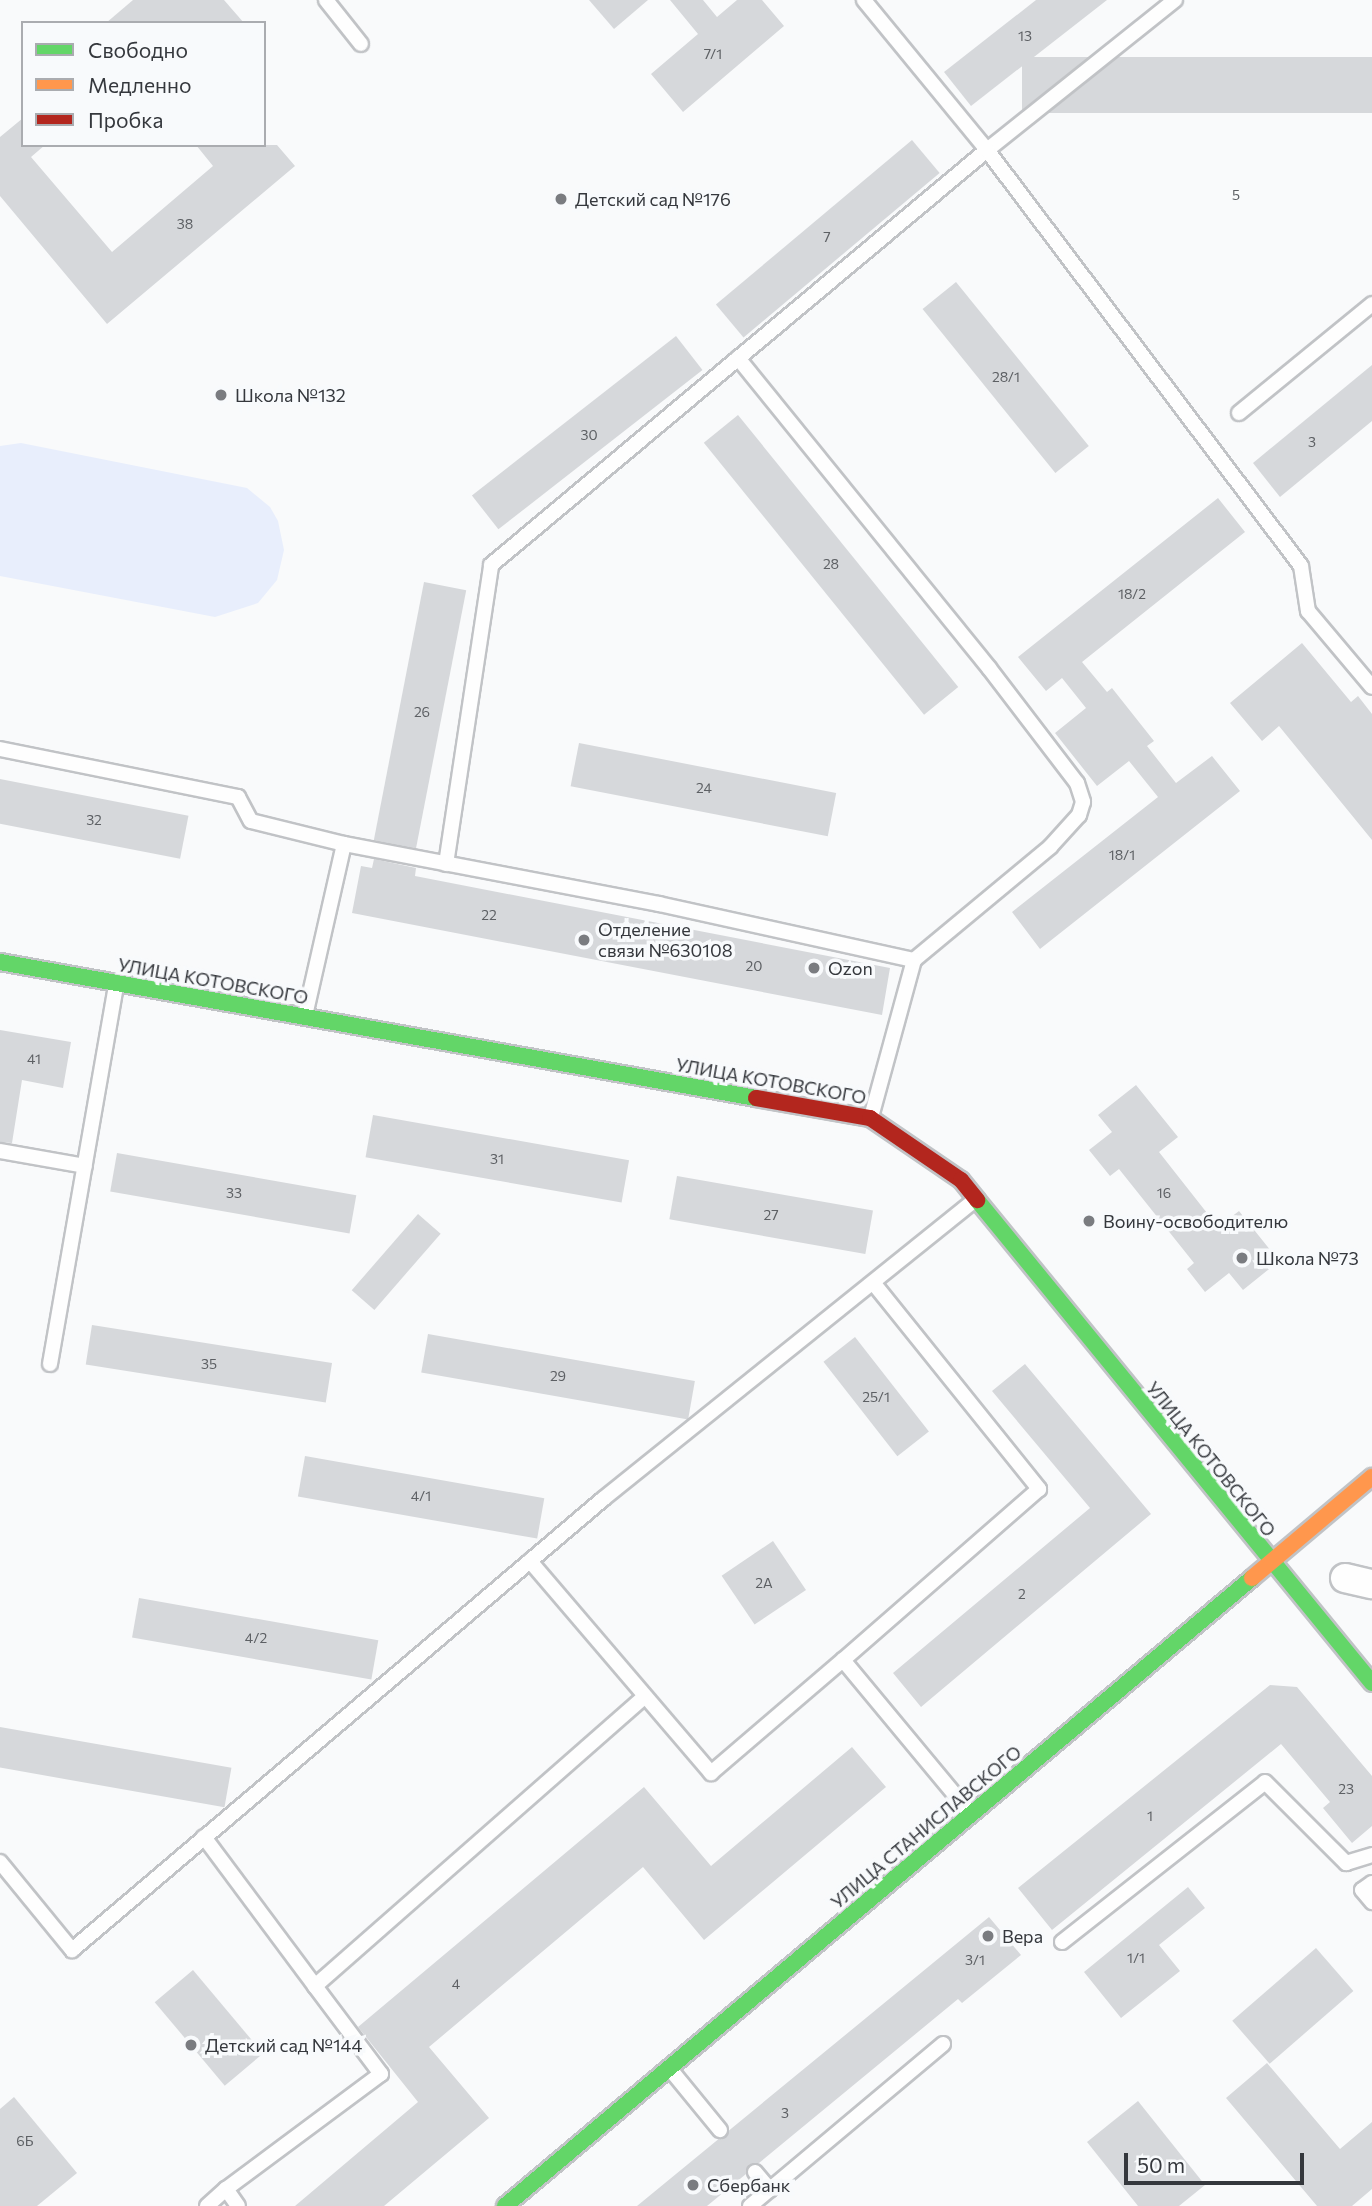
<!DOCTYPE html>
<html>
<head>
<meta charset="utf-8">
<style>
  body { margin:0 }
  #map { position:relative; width:1372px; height:2206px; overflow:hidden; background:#f9fafb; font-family:Commissioner,sans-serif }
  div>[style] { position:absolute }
  .green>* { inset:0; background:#e8eefc }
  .building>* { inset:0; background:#d6d8db; transform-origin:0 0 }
  .roads { filter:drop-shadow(2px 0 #c1c3c6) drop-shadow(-2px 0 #c1c3c6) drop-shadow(0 2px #c1c3c6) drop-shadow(0 -2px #c1c3c6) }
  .lane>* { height:14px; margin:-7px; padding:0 7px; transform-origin:7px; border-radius:7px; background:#fefefe }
  .street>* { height:28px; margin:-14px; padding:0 14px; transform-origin:14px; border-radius:14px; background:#fefefe }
  .fast>* { height:16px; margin:-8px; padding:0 8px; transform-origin:8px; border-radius:8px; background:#63d668 }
  .slow>* { height:16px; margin:-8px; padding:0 8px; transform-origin:8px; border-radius:8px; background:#ff974d }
  .jam>* { height:16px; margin:-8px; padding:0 8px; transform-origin:8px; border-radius:8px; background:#b3261e }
  .dots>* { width:19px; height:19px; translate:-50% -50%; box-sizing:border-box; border:4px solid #f8fafc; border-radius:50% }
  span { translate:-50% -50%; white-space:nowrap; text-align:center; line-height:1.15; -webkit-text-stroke:7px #f8fafc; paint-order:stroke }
  .number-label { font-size:14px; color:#5d6064 }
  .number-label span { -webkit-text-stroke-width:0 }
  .poi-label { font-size:18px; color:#35383d }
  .left { translate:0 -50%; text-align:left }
  .street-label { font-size:18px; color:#35383d }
  .legend { position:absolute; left:21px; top:21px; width:245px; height:126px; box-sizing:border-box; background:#f8fafc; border:2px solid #aaacb0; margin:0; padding:9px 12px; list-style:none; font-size:21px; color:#35383d }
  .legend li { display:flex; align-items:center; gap:14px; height:35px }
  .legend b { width:35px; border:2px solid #aaacb0 }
  .scale { position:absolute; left:1124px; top:2153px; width:180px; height:32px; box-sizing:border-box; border:4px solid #35383d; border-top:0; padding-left:9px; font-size:21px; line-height:24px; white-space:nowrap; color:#35383d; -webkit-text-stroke:5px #f8fafc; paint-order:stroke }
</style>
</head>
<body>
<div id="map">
  <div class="green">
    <i style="clip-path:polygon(21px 443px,247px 488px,270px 507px,278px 521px,284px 550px,277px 580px,258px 603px,215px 617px,0 576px,0 446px)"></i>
  </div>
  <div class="building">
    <i style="clip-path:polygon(133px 0,224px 0,244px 23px,106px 23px)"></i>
    <i style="clip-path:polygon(589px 0,648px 0,614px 29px)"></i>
    <i style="clip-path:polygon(670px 0,703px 0,717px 17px,737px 0,762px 0,784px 26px,683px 112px,651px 74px,698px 34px)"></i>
    <i style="clip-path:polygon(1036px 0,1107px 0,971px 106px,944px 72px)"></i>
    <i style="left:1372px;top:57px;width:56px;height:350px;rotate:90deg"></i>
    <i style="clip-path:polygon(23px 118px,23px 145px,45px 145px,31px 157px,112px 252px,213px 166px,196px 145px,277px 145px,295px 166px,107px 324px,0 196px,0 137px)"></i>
    <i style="left:912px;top:140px;width:43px;height:256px;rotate:50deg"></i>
    <i style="left:956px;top:282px;width:211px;height:43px;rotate:51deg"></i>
    <i style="left:676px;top:336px;width:43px;height:259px;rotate:52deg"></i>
    <i style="clip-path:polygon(1372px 365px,1372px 421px,1280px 497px,1253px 463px)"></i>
    <i style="left:738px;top:415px;width:350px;height:44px;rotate:51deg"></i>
    <i style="clip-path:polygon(1218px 498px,1245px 532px,1082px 662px,1107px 692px,1112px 688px,1154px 741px,1147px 746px,1176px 783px,1212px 756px,1240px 791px,1040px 949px,1012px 912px,1158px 797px,1129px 761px,1097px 786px,1055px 733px,1086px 708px,1062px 678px,1046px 691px,1018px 657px)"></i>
    <i style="left:424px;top:582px;width:43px;height:263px;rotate:11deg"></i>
    <i style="clip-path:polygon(1302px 643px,1351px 702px,1358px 696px,1372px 714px,1372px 840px,1279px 726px,1262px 741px,1230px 703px)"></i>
    <i style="left:579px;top:743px;width:262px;height:44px;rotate:11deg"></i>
    <i style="left:0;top:779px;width:192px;height:44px;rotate:11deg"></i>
    <i style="clip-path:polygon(374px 859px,416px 868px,415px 876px,890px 968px,882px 1015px,352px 913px,361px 866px,372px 868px)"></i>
    <i style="clip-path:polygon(0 1030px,71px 1042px,63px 1088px,22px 1080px,12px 1143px,0 1142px)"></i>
    <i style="clip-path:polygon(1136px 1085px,1178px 1137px,1159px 1152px,1218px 1227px,1239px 1211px,1279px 1261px,1243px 1290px,1229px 1273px,1205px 1292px,1187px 1269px,1194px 1263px,1119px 1169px,1110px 1176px,1089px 1150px,1112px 1132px,1098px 1115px)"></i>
    <i style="left:373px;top:1115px;width:260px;height:43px;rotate:10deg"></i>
    <i style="left:117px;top:1153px;width:243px;height:39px;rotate:10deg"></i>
    <i style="left:677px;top:1176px;width:199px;height:44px;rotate:10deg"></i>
    <i style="left:418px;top:1214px;width:30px;height:101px;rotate:41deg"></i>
    <i style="left:92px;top:1325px;width:243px;height:40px;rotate:9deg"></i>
    <i style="left:428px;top:1334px;width:271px;height:39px;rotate:10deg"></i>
    <i style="left:855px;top:1337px;width:120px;height:40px;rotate:52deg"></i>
    <i style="clip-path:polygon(1025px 1364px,1151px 1514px,921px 1707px,893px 1673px,1090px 1508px,992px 1391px)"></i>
    <i style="left:305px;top:1456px;width:243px;height:41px;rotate:10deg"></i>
    <i style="left:773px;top:1541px;width:59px;height:62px;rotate:56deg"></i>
    <i style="left:139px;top:1598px;width:243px;height:40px;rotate:10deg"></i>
    <i style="clip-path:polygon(1270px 1685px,1297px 1687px,1372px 1776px,1372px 1826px,1352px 1843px,1323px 1808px,1330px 1802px,1281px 1744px,1052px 1930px,1018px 1888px)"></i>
    <i style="left:0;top:1727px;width:235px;height:40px;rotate:10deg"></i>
    <i style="clip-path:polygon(852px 1747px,886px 1787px,704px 1940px,643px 1867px,429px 2047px,489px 2118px,384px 2206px,295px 2206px,418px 2102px,358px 2027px,644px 1787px,711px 1866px)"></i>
    <i style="clip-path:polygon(1188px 1887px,1205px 1908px,1159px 1945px,1180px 1971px,1121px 2018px,1084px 1972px)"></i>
    <i style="clip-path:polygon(989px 1917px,1021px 1955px,962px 2003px,958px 1999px,759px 2163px,749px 2164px,746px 2174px,707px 2206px,637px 2206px)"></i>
    <i style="left:1316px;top:1948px;width:57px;height:111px;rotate:49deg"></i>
    <i style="left:193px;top:1970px;width:109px;height:50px;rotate:50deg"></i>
    <i style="clip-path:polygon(1267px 2063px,1340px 2149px,1372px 2122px,1372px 2189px,1352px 2206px,1317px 2206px,1226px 2098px)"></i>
    <i style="clip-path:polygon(14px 2097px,77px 2173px,37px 2206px,0 2206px,0 2109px)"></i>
    <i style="clip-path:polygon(1138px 2101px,1205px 2185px,1179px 2206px,1138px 2206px,1087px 2142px)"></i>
  </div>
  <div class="roads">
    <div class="lane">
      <i style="left:326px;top:0;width:56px;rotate:51.5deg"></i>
      <i style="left:1175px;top:0;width:241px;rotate:141.4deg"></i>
      <i style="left:987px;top:150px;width:521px;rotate:52.95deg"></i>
      <i style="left:1301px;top:566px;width:46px;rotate:81.2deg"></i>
      <i style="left:1308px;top:611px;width:99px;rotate:49.9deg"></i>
      <i style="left:738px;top:358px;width:399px;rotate:51deg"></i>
      <i style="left:989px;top:668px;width:145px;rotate:52.6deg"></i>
      <i style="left:1077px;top:783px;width:20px;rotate:72deg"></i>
      <i style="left:1083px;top:802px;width:14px;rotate:107deg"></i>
      <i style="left:1079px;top:815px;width:43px;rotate:132.2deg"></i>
      <i style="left:1050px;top:847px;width:177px;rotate:140.3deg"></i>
      <i style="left:1239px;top:413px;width:172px;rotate:-39.3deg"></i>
      <i style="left:0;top:749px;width:243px;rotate:11.4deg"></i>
      <i style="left:238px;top:797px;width:27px;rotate:62deg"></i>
      <i style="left:251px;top:821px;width:96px;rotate:13.9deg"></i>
      <i style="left:344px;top:844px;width:175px;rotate:102.8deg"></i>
      <i style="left:344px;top:844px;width:321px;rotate:10.8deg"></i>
      <i style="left:659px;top:904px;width:261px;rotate:12.4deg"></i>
      <i style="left:914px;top:960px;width:163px;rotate:105.3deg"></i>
      <i style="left:446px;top:864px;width:302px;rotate:-81.4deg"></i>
      <i style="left:491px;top:565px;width:647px;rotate:-39.92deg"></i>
      <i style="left:987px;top:150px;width:194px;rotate:-129.4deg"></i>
      <i style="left:0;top:1151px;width:86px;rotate:10deg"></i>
      <i style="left:875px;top:1285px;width:262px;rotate:51.2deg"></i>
      <i style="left:1039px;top:1489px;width:260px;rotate:138.9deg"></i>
      <i style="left:843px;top:1660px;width:200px;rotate:50.3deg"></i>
      <i style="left:50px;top:1364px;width:384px;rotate:-80.1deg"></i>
      <i style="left:530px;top:1561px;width:279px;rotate:49.5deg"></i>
      <i style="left:711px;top:1773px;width:174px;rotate:-40.6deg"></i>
      <i style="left:204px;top:1837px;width:186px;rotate:53.3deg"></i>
      <i style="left:315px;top:1986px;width:439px;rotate:-41.3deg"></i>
      <i style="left:0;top:1862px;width:114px;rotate:50.7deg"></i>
      <i style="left:72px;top:1950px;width:697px;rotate:-40.34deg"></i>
      <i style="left:603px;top:1499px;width:477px;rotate:-38.8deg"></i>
      <i style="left:1372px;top:1883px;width:12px;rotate:145deg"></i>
      <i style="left:1362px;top:1890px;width:16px;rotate:50deg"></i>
      <i style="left:1062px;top:1942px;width:258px;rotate:-38.2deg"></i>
      <i style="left:1265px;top:1782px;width:115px;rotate:45deg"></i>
      <i style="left:1346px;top:1863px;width:27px;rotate:-17deg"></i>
      <i style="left:670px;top:2069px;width:79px;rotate:50.7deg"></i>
      <i style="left:755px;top:2172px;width:23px;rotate:50deg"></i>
      <i style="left:207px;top:2206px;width:25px;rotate:-42deg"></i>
      <i style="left:238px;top:2206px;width:21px;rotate:-125deg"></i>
      <i style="left:226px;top:2189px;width:193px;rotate:-36.6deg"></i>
      <i style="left:381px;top:2074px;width:110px;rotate:-126.9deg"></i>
      <i style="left:750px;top:2206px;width:252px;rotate:-40deg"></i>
    </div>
    <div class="street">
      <i style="left:1345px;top:1578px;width:28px;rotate:13deg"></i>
    </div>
    <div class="fast">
      <i style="left:0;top:962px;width:768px;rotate:10.2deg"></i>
      <i style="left:977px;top:1200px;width:624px;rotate:50.72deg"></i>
      <i style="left:505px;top:2206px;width:976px;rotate:-40.05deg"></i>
    </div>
    <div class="slow">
      <i style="left:1252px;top:1578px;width:157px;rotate:-40.1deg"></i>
    </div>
    <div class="jam">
      <i style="left:756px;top:1098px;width:116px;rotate:10deg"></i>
      <i style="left:870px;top:1118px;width:110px;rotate:34.3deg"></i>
      <i style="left:961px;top:1180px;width:26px;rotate:51deg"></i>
    </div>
  </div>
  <div class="dots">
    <i style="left:561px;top:199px;background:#7a7c80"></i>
    <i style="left:221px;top:395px;background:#7a7c80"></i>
    <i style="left:584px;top:940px;background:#7a7c80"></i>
    <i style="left:814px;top:968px;background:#7a7c80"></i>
    <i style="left:1089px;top:1221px;background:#7a7c80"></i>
    <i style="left:1242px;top:1258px;background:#7a7c80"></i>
    <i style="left:988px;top:1936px;background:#7a7c80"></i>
    <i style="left:191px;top:2045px;background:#7a7c80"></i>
    <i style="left:693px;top:2185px;background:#7a7c80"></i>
  </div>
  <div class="number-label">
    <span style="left:1025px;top:36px">13</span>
    <span style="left:713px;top:54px">7/1</span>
    <span style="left:1236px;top:195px">5</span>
    <span style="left:185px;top:224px">38</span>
    <span style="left:827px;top:237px">7</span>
    <span style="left:1006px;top:377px">28/1</span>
    <span style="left:589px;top:435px">30</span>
    <span style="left:1312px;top:442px">3</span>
    <span style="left:831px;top:564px">28</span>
    <span style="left:1132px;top:594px">18/2</span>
    <span style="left:422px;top:712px">26</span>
    <span style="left:704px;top:788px">24</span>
    <span style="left:94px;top:820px">32</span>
    <span style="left:1122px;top:855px">18/1</span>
    <span style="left:489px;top:915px">22</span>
    <span style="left:754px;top:966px">20</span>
    <span style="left:34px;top:1059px">41</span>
    <span style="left:497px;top:1159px">31</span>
    <span style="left:234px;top:1193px">33</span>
    <span style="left:1164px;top:1193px">16</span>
    <span style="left:771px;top:1215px">27</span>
    <span style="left:209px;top:1364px">35</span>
    <span style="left:558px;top:1376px">29</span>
    <span style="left:876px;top:1397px">25/1</span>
    <span style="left:421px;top:1496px">4/1</span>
    <span style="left:764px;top:1583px">2А</span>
    <span style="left:1022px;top:1594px">2</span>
    <span style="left:256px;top:1638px">4/2</span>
    <span style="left:1346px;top:1789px">23</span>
    <span style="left:1150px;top:1816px">1</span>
    <span style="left:1136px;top:1958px">1/1</span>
    <span style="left:975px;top:1960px">3/1</span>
    <span style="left:456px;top:1984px">4</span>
    <span style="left:785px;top:2113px">3</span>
    <span style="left:25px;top:2141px">6Б</span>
  </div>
  <div class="poi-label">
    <span class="left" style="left:575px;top:199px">Детский сад №176</span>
    <span class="left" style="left:235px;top:395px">Школа №132</span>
    <span class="left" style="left:598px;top:940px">Отделение<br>связи №630108</span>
    <span class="left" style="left:828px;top:968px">Ozon</span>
    <span class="left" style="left:1103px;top:1221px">Воину-освободителю</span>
    <span class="left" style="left:1256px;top:1258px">Школа №73</span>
    <span class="left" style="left:1002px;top:1936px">Вера</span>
    <span class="left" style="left:205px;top:2045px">Детский сад №144</span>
    <span class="left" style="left:707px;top:2185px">Сбербанк</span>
  </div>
  <div class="street-label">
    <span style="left:213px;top:981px;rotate:10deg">УЛИЦА КОТОВСКОГО</span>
    <span style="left:771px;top:1081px;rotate:10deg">УЛИЦА КОТОВСКОГО</span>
    <span style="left:1211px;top:1459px;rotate:51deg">УЛИЦА КОТОВСКОГО</span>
    <span style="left:926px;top:1827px;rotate:-40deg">УЛИЦА СТАНИСЛАВСКОГО</span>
  </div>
  <ul class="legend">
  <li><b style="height:9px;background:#63d668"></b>Свободно</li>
  <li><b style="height:9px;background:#ff974d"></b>Медленно</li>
  <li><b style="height:9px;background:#b3261e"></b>Пробка</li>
  </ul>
  <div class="scale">50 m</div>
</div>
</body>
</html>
